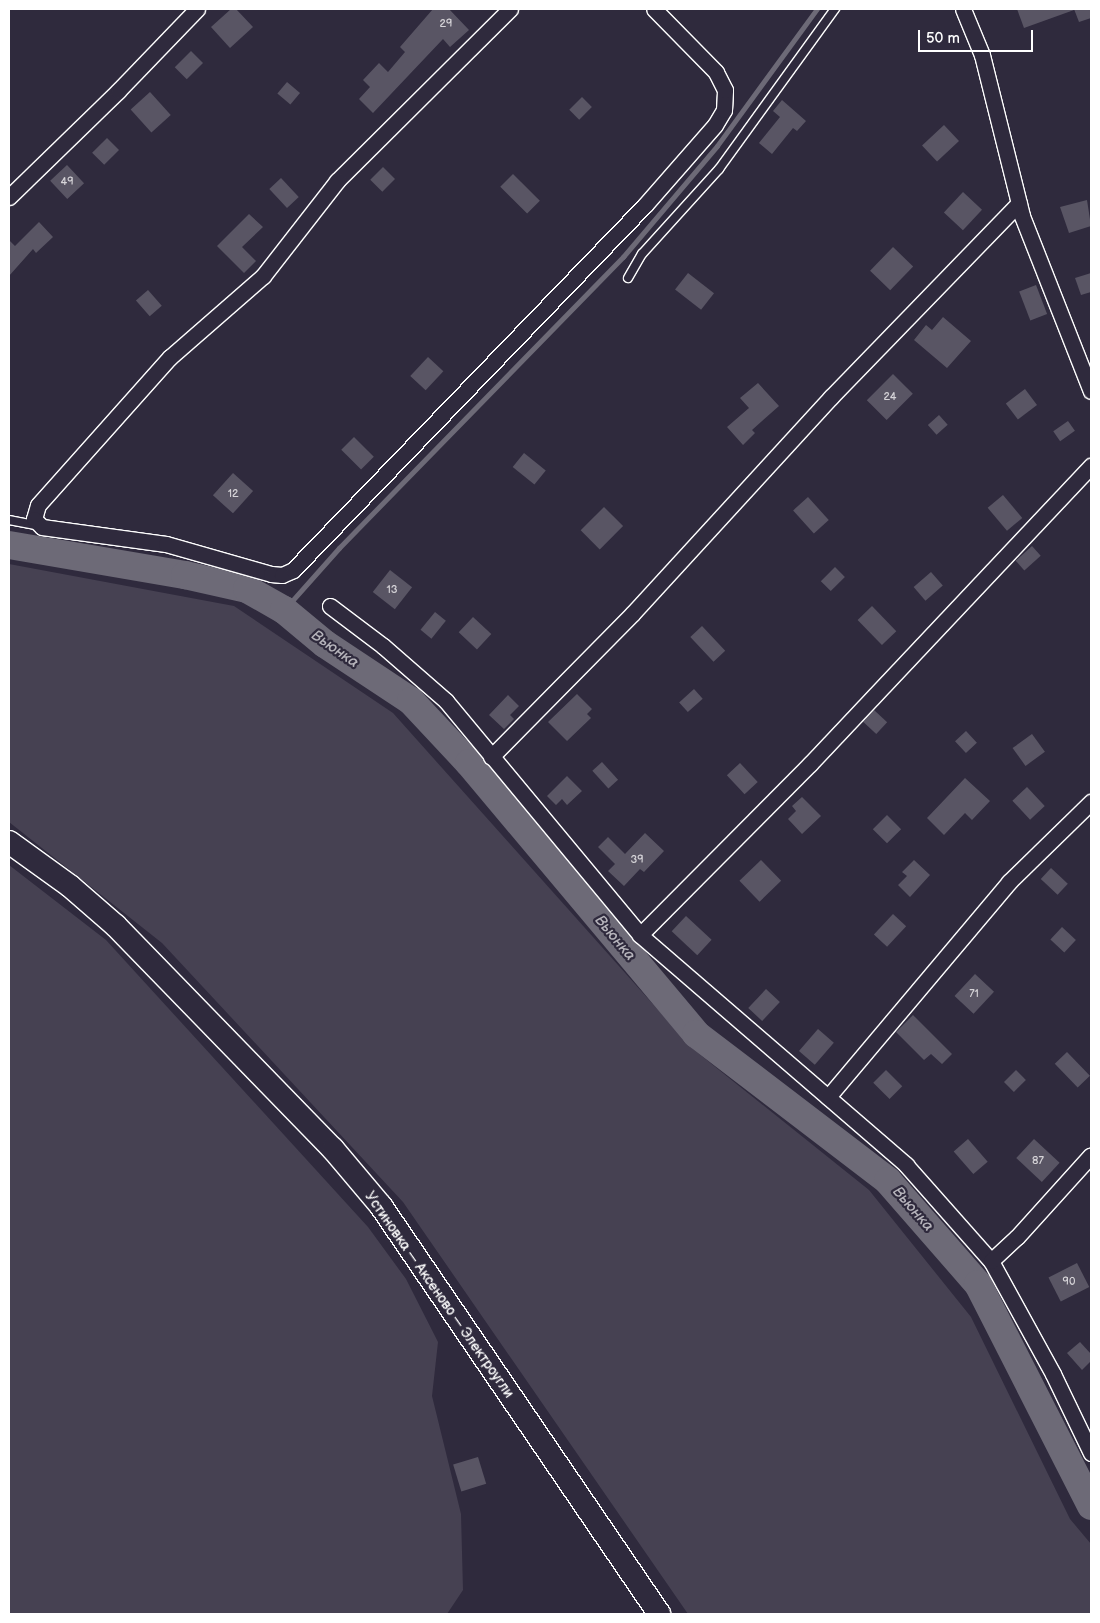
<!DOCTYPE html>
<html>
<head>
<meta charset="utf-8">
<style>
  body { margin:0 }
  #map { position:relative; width:1100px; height:1623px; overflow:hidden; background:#2f2a3d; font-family:"Balsamiq Sans",sans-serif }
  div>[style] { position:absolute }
  .green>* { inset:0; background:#464152 }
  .stream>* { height:4.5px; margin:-2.25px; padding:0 2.25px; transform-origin:2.25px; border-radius:2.25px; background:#6d6a77 }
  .river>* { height:28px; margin:-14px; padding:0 14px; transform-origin:14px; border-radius:14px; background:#6d6a77 }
  .building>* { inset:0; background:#595564; transform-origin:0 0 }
  .roads { filter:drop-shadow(1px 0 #fff) drop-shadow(-1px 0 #fff) drop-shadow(0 1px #fff) drop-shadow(0 -1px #fff) }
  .lane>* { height:8px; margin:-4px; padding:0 4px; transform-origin:4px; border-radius:4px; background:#2f2a3d }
  .street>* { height:15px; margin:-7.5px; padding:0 7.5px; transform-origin:7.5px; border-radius:7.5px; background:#2f2a3d }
  .secondary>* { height:22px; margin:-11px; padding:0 11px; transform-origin:11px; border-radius:11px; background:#2f2a3d }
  span { translate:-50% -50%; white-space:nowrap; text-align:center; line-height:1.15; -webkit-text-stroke:4.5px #2f2a3d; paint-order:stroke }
  .number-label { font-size:11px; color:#d6d4d8 }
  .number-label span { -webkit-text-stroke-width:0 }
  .street-label { font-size:14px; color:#fff }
  .water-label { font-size:15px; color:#b6b4bb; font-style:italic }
  .frame { position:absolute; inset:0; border:10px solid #fff; pointer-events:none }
  .scale { position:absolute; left:918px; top:30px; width:115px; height:22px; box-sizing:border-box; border:2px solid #fff; border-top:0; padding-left:6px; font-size:15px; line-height:18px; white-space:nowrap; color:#fff; -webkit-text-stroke:4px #2f2a3d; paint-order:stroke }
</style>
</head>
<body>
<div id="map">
  <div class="green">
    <i style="clip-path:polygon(9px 564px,234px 606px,393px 713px,693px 1049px,869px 1190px,971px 1317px,1070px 1519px,1091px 1544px,1091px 1614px,688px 1614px,403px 1202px,162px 943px,9px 822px)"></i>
    <i style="clip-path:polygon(9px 865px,106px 940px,368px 1227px,406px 1279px,438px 1342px,432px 1396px,461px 1514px,463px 1590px,447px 1614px,9px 1614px)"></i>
  </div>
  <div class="stream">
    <i style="left:284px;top:610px;width:83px;rotate:-48.4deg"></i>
    <i style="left:339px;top:548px;width:407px;rotate:-45.7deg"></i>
    <i style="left:623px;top:257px;width:145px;rotate:-49.7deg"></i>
    <i style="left:717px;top:146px;width:170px;rotate:-53.9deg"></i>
  </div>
  <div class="river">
    <i style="left:9px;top:545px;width:179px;rotate:9.7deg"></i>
    <i style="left:185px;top:575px;width:64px;rotate:12.7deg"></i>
    <i style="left:247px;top:589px;width:43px;rotate:29.6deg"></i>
    <i style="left:284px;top:610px;width:53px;rotate:39.7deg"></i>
    <i style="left:325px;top:644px;width:103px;rotate:33.5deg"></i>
    <i style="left:411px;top:701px;width:85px;rotate:46.9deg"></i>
    <i style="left:469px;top:763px;width:354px;rotate:50deg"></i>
    <i style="left:696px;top:1034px;width:242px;rotate:37.4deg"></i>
    <i style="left:888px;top:1181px;width:137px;rotate:48.9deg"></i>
    <i style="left:978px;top:1284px;width:249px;rotate:63deg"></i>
  </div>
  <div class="building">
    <i style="clip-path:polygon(231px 9px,236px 9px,253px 27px,230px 48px,211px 27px)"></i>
    <i style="clip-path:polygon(433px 9px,449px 9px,469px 30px,450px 47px,443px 39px,373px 113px,359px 99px,370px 87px,363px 80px,379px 63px,388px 72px,405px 52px,400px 47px)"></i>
    <i style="clip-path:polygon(1017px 9px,1074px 9px,1074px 10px,1024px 28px)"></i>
    <i style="clip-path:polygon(1074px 9px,1091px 9px,1091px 18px,1079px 22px)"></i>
    <i style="left:191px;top:51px;width:17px;height:23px;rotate:45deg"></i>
    <i style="left:287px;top:82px;width:17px;height:15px;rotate:40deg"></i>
    <i style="left:150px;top:92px;width:31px;height:26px;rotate:48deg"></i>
    <i style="left:582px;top:97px;width:14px;height:18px;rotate:45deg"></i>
    <i style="clip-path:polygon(782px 100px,806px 121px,797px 131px,793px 128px,772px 154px,759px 143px,780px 117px,773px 111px)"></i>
    <i style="left:944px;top:125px;width:22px;height:30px;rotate:47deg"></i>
    <i style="left:107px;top:138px;width:17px;height:21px;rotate:45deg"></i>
    <i style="left:67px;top:165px;width:25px;height:23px;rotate:47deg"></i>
    <i style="left:383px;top:167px;width:17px;height:18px;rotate:45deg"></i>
    <i style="left:513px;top:174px;width:38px;height:18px;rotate:45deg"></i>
    <i style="left:281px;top:178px;width:26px;height:16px;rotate:47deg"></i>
    <i style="left:963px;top:192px;width:26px;height:28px;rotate:43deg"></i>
    <i style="clip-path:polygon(1087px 200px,1091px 226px,1069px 233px,1060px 207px)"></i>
    <i style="clip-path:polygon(249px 214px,263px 227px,242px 247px,256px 261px,244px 273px,217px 246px)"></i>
    <i style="clip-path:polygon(39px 222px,53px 237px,36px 253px,33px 249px,9px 276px,9px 240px,15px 246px)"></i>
    <i style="left:893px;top:247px;width:28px;height:33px;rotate:44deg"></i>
    <i style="left:688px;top:273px;width:33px;height:21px;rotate:38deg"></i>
    <i style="clip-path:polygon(1091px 273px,1091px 292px,1081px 295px,1075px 278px)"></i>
    <i style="left:1036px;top:285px;width:31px;height:18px;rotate:69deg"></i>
    <i style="left:148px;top:290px;width:21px;height:16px;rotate:49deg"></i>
    <i style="clip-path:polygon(943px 317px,971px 341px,947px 368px,914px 340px,926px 325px,932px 330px)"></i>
    <i style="left:428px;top:357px;width:21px;height:26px;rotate:43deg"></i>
    <i style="left:893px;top:374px;width:28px;height:37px;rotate:45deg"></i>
    <i style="clip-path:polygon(758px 383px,779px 406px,752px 430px,755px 433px,743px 445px,727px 427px,749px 408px,740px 398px)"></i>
    <i style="left:1025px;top:389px;width:20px;height:24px;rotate:53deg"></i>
    <i style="left:939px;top:415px;width:13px;height:15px;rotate:48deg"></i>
    <i style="left:1068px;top:421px;width:12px;height:18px;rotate:55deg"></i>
    <i style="left:354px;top:437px;width:28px;height:18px;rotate:45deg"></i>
    <i style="left:524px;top:453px;width:28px;height:18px;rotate:39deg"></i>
    <i style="left:233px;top:473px;width:27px;height:30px;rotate:42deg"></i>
    <i style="left:1003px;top:495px;width:30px;height:20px;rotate:50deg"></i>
    <i style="left:808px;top:497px;width:31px;height:20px;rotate:48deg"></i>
    <i style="left:604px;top:507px;width:27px;height:33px;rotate:45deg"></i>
    <i style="left:1032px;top:546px;width:13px;height:22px;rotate:48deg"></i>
    <i style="left:835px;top:567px;width:14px;height:20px;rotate:45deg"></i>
    <i style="left:390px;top:570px;width:28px;height:28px;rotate:38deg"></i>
    <i style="left:931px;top:572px;width:18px;height:23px;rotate:49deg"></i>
    <i style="left:872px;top:606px;width:35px;height:20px;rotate:46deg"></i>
    <i style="left:435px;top:612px;width:14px;height:23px;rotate:39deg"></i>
    <i style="left:473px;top:617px;width:25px;height:21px;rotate:43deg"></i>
    <i style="left:702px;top:626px;width:34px;height:16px;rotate:47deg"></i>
    <i style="left:694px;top:689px;width:13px;height:20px;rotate:48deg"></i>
    <i style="clip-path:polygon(577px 694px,592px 709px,587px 714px,591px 718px,567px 741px,548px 722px)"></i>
    <i style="clip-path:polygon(508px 695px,519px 706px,510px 715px,514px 719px,504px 729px,489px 715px)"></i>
    <i style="left:874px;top:710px;width:18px;height:16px;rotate:43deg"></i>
    <i style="left:966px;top:731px;width:16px;height:15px;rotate:47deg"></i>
    <i style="left:1032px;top:734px;width:22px;height:24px;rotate:54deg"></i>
    <i style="left:602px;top:762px;width:24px;height:13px;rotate:48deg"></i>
    <i style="left:740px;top:763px;width:26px;height:18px;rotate:47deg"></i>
    <i style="clip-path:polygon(567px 776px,582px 791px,567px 805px,562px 799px,556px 805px,547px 796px)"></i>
    <i style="clip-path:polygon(965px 778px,990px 801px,972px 820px,965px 813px,944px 835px,927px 818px)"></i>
    <i style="left:1027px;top:787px;width:26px;height:20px;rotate:47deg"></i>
    <i style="clip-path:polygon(802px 797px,821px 816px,802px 834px,788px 819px,796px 811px,792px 806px)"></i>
    <i style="left:887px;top:815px;width:20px;height:20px;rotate:45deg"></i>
    <i style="clip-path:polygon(645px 833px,664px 851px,644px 872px,640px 869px,624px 886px,608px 871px,615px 864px,598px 847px,608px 837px,625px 854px)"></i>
    <i style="left:761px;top:860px;width:29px;height:30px;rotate:46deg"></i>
    <i style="clip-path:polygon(914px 860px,930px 875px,910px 897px,898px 885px,907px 876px,902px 872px)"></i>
    <i style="left:1051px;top:868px;width:23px;height:15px;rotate:43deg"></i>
    <i style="left:893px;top:914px;width:18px;height:28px;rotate:43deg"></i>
    <i style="left:686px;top:916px;width:35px;height:21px;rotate:43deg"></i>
    <i style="left:1062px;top:927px;width:19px;height:17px;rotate:43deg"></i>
    <i style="left:975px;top:974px;width:26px;height:30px;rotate:43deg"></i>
    <i style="left:766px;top:989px;width:19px;height:26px;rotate:43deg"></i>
    <i style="clip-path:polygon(913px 1015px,952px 1054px,942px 1064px,931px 1054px,924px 1060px,896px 1032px)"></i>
    <i style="left:818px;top:1029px;width:21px;height:29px;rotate:41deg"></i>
    <i style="left:1067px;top:1052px;width:33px;height:17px;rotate:46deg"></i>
    <i style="left:886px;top:1070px;width:23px;height:18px;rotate:45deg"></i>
    <i style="left:1016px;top:1070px;width:14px;height:17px;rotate:45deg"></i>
    <i style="left:968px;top:1139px;width:30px;height:19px;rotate:49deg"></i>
    <i style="left:1034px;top:1139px;width:35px;height:26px;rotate:43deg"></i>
    <i style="left:1077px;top:1263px;width:27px;height:32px;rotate:63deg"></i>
    <i style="clip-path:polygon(1080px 1342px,1091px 1354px,1091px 1361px,1082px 1370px,1067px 1353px)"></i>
    <i style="left:478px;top:1457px;width:28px;height:26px;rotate:73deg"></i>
  </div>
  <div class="roads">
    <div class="lane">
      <i style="left:628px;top:278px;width:28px;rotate:-60deg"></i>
      <i style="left:642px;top:254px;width:115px;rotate:-47.8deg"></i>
      <i style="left:719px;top:169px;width:198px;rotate:-54.1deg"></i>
      <i style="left:9px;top:520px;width:31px;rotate:11deg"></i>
    </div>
    <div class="street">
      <i style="left:510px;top:9px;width:244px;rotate:135.2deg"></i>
      <i style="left:337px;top:181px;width:120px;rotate:127.9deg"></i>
      <i style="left:263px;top:276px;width:123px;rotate:138.9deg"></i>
      <i style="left:170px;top:357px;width:198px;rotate:131.7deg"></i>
      <i style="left:38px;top:505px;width:15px;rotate:106deg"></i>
      <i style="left:34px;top:519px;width:11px;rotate:45deg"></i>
      <i style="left:42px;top:527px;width:125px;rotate:7.8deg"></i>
      <i style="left:166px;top:544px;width:109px;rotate:15.9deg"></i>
      <i style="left:271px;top:574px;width:11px;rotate:5deg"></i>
      <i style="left:282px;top:575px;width:12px;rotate:-24deg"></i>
      <i style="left:293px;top:570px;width:507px;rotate:-46.04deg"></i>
      <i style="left:645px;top:205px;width:106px;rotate:-48.8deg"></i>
      <i style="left:715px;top:125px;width:17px;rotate:-59deg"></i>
      <i style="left:724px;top:110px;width:20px;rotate:-87deg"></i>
      <i style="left:725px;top:90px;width:20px;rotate:-117deg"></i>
      <i style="left:716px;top:72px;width:88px;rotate:-134.5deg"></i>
      <i style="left:963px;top:9px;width:50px;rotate:67.6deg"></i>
      <i style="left:982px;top:55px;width:166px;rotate:76deg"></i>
      <i style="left:1022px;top:216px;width:188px;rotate:68.5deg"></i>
      <i style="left:9px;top:197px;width:152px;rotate:-44.2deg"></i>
      <i style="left:118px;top:91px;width:114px;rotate:-46.1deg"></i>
      <i style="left:330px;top:606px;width:66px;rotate:37deg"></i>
      <i style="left:383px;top:646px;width:84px;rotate:41.1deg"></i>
      <i style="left:446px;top:701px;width:304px;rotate:50.3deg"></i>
      <i style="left:640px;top:935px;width:352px;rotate:40.8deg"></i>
      <i style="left:906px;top:1165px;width:128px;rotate:48.5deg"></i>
      <i style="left:991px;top:1261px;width:129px;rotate:61.2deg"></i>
      <i style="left:1053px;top:1374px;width:88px;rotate:64.3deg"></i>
      <i style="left:491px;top:757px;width:202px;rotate:-45.4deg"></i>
      <i style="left:633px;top:613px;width:293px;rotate:-47.5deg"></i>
      <i style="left:831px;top:397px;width:270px;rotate:-45.9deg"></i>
      <i style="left:640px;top:935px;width:241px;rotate:-45.2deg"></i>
      <i style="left:810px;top:764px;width:410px;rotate:-46.7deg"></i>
      <i style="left:828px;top:1097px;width:281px;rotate:-49.9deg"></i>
      <i style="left:1009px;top:882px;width:115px;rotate:-44.3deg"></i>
      <i style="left:991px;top:1261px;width:35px;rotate:-43deg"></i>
      <i style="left:1017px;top:1237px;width:110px;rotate:-47.9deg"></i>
    </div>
    <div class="secondary">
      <i style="left:9px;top:842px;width:75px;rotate:35.8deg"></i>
      <i style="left:70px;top:886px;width:61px;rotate:41deg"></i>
      <i style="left:116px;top:926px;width:311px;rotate:45.8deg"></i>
      <i style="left:333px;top:1149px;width:75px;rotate:49.9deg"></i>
      <i style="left:381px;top:1206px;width:494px;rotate:55.7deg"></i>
    </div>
  </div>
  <div class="number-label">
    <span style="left:446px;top:24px">29</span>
    <span style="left:67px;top:182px">49</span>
    <span style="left:890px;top:397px">24</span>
    <span style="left:233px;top:494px">12</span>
    <span style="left:392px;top:590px">13</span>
    <span style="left:637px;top:860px">39</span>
    <span style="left:974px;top:994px">71</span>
    <span style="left:1038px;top:1161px">87</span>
    <span style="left:1069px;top:1282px">90</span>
  </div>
  <div class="street-label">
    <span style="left:439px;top:1295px;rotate:55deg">Устиновка — Аксеново — Электроугли</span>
  </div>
  <div class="water-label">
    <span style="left:335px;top:649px;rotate:35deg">Вьюнка</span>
    <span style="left:615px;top:938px;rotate:50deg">Вьюнка</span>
    <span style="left:913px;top:1209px;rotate:49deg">Вьюнка</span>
  </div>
  <div class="frame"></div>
  <div class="scale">50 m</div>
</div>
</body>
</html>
